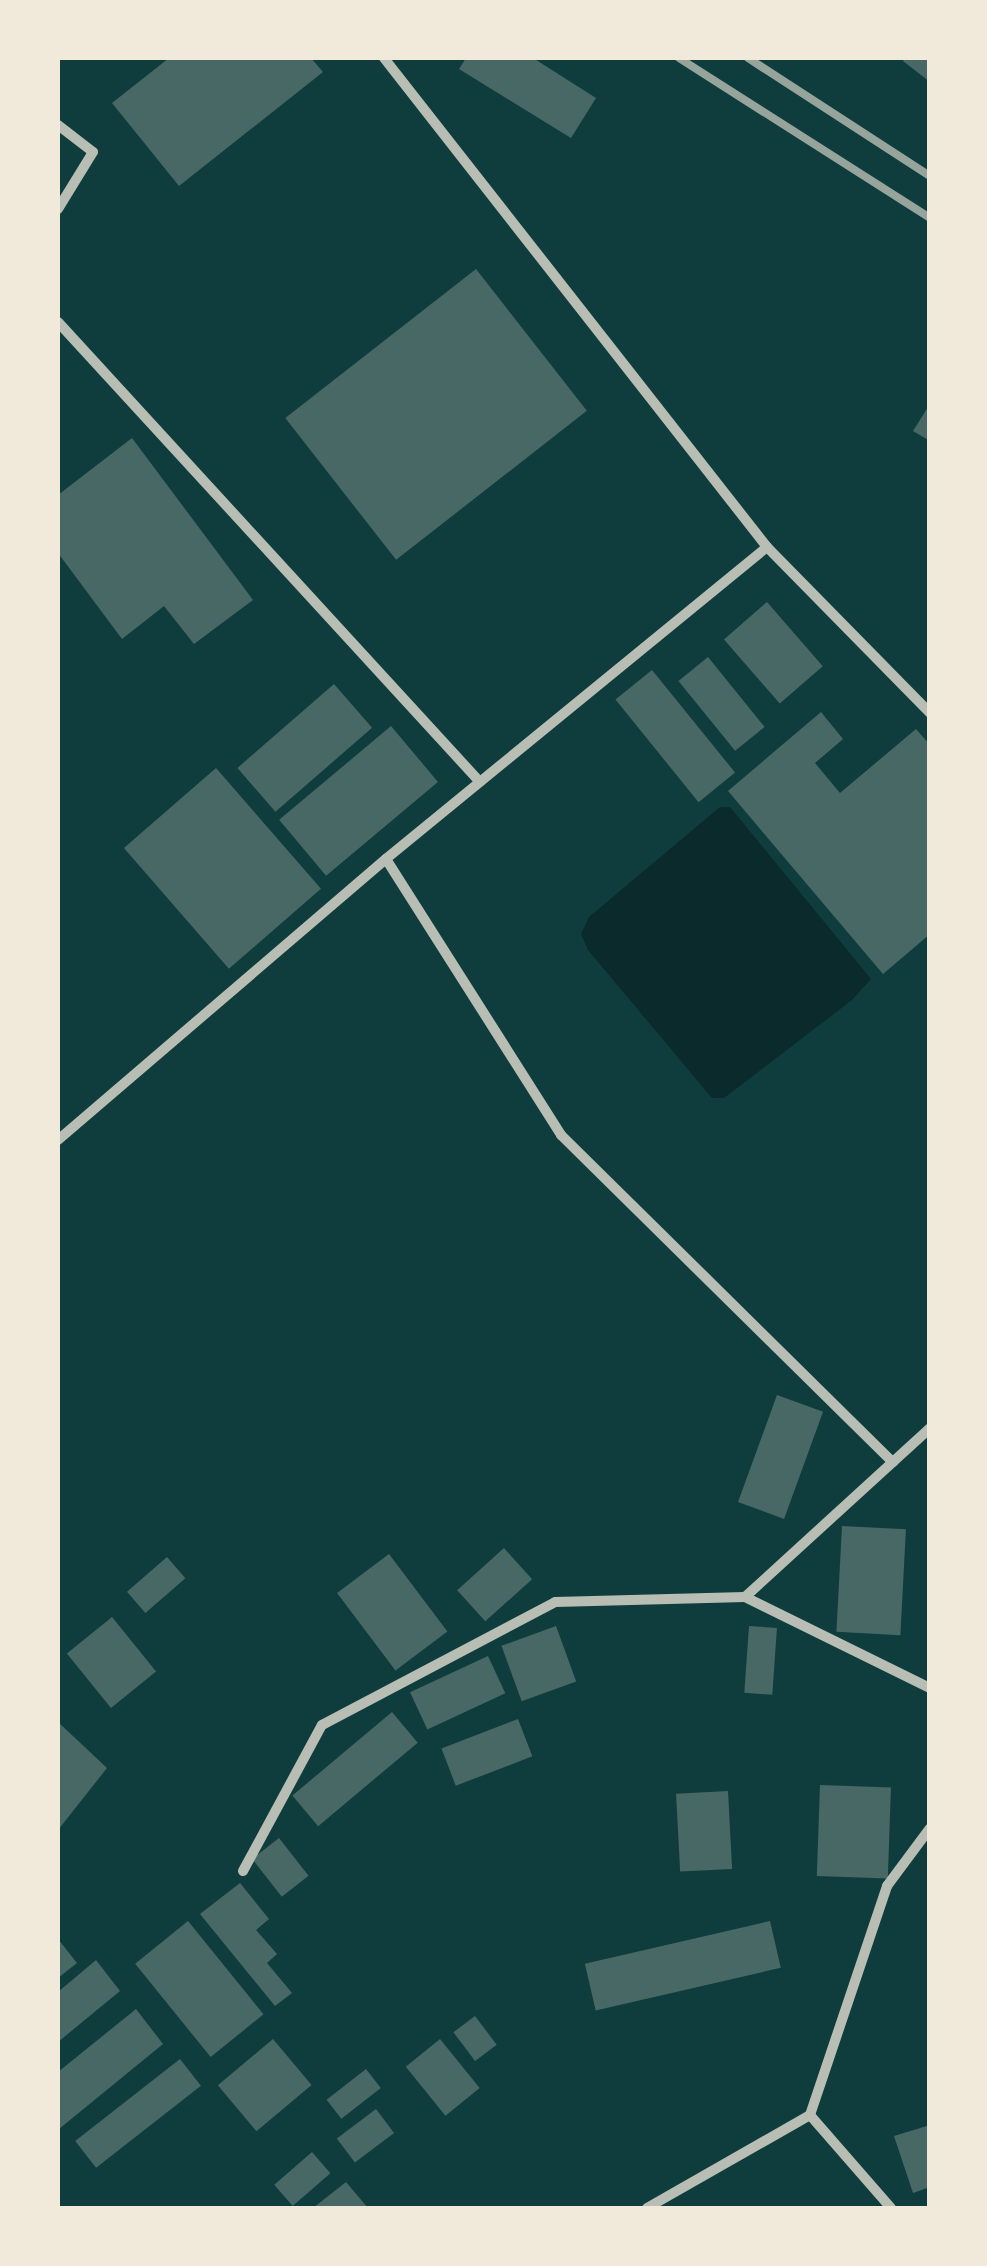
<!DOCTYPE html>
<html>
<head>
<meta charset="utf-8">
<style>
  body { margin:0 }
  #map { position:relative; width:987px; height:2266px; overflow:hidden; background:#0f3d3e; font-family:"Source Sans 3",sans-serif }
  div>[style] { position:absolute }
  .water>* { inset:0; background:#0a2a2b }
  .building>* { inset:0; background:#486865; transform-origin:0 0 }
  .minor>* { height:10px; margin:-5px; padding:0 5px; transform-origin:5px; border-radius:5px; background:#b8beb3 }
  .rail>* { height:8px; margin:-4px; padding:0 4px; transform-origin:4px; border-radius:4px; background:#97a49c }
  span { translate:-50% -50%; white-space:nowrap; text-align:center; line-height:1.15; -webkit-text-stroke:8px #f1e9da; paint-order:stroke }
  .frame { position:absolute; inset:0; border:60px solid #f1e9da; pointer-events:none }
</style>
</head>
<body>
<div id="map">
  <div class="water">
    <i style="clip-path:polygon(720px 807px,730px 807px,871px 979px,852px 1000px,724px 1098px,712px 1098px,588px 950px,581px 934px,589px 917px)"></i>
  </div>
  <div class="building">
    <i style="clip-path:polygon(169px 58px,311px 58px,323px 72px,179px 186px,112px 103px)"></i>
    <i style="clip-path:polygon(466px 58px,533px 58px,596px 98px,571px 138px,459px 69px)"></i>
    <i style="clip-path:polygon(905px 58px,930px 58px,930px 82px,903px 61px)"></i>
    <i style="left:476px;top:269px;width:180px;height:242px;rotate:52deg"></i>
    <i style="clip-path:polygon(930px 404px,930px 441px,913px 431px)"></i>
    <i style="clip-path:polygon(132px 438px,253px 600px,194px 644px,164px 606px,122px 639px,58px 553px,58px 495px)"></i>
    <i style="left:767px;top:602px;width:85px;height:57px;rotate:49deg"></i>
    <i style="left:708px;top:657px;width:90px;height:38px;rotate:51deg"></i>
    <i style="left:652px;top:670px;width:132px;height:47px;rotate:51deg"></i>
    <i style="left:334px;top:684px;width:58px;height:128px;rotate:49deg"></i>
    <i style="clip-path:polygon(821px 712px,843px 739px,815px 763px,840px 793px,916px 729px,930px 745px,930px 934px,883px 974px,728px 791px)"></i>
    <i style="left:391px;top:726px;width:73px;height:146px;rotate:50deg"></i>
    <i style="left:216px;top:768px;width:160px;height:122px;rotate:49deg"></i>
    <i style="left:777px;top:1395px;width:49px;height:114px;rotate:20deg"></i>
    <i style="left:842px;top:1526px;width:64px;height:106px;rotate:3deg"></i>
    <i style="left:504px;top:1548px;width:42px;height:63px;rotate:48deg"></i>
    <i style="left:389px;top:1554px;width:97px;height:65px;rotate:53deg"></i>
    <i style="left:167px;top:1557px;width:28px;height:53px;rotate:49deg"></i>
    <i style="left:112px;top:1617px;width:70px;height:58px;rotate:51deg"></i>
    <i style="left:556px;top:1626px;width:59px;height:58px;rotate:70deg"></i>
    <i style="left:749px;top:1626px;width:28px;height:67px;rotate:4deg"></i>
    <i style="left:488px;top:1656px;width:41px;height:86px;rotate:65deg"></i>
    <i style="left:392px;top:1712px;width:40px;height:130px;rotate:50deg"></i>
    <i style="left:518px;top:1719px;width:40px;height:82px;rotate:69deg"></i>
    <i style="clip-path:polygon(58px 1722px,107px 1768px,58px 1830px)"></i>
    <i style="left:820px;top:1785px;width:71px;height:91px;rotate:2deg"></i>
    <i style="left:728px;top:1791px;width:78px;height:52px;rotate:87deg"></i>
    <i style="left:279px;top:1838px;width:48px;height:34px;rotate:52deg"></i>
    <i style="clip-path:polygon(240px 1883px,269px 1919px,256px 1930px,277px 1954px,267px 1963px,292px 1993px,275px 2006px,200px 1914px)"></i>
    <i style="left:188px;top:1921px;width:120px;height:68px;rotate:51deg"></i>
    <i style="left:770px;top:1921px;width:48px;height:190px;rotate:77deg"></i>
    <i style="clip-path:polygon(58px 1939px,77px 1963px,58px 1978px)"></i>
    <i style="clip-path:polygon(96px 1960px,120px 1991px,58px 2042px,58px 1992px)"></i>
    <i style="clip-path:polygon(136px 2009px,163px 2044px,59px 2129px,58px 2072px)"></i>
    <i style="left:475px;top:2016px;width:36px;height:27px;rotate:53deg"></i>
    <i style="left:273px;top:2039px;width:60px;height:72px;rotate:50deg"></i>
    <i style="left:440px;top:2039px;width:63px;height:44px;rotate:51deg"></i>
    <i style="left:180px;top:2059px;width:34px;height:133px;rotate:52deg"></i>
    <i style="left:366px;top:2069px;width:24px;height:50px;rotate:52deg"></i>
    <i style="left:376px;top:2109px;width:30px;height:49px;rotate:53deg"></i>
    <i style="clip-path:polygon(930px 2125px,930px 2187px,913px 2193px,894px 2136px)"></i>
    <i style="left:312px;top:2152px;width:28px;height:50px;rotate:49deg"></i>
    <i style="clip-path:polygon(346px 2182px,368px 2208px,313px 2208px)"></i>
  </div>
  <div class="minor">
    <i style="left:384px;top:58px;width:621px;rotate:51.93deg"></i>
    <i style="left:767px;top:547px;width:233px;rotate:45.5deg"></i>
    <i style="left:58px;top:125px;width:44px;rotate:37.6deg"></i>
    <i style="left:93px;top:152px;width:67px;rotate:121.6deg"></i>
    <i style="left:58px;top:322px;width:624px;rotate:47.47deg"></i>
    <i style="left:767px;top:547px;width:492px;rotate:140.7deg"></i>
    <i style="left:386px;top:859px;width:327px;rotate:57.6deg"></i>
    <i style="left:561px;top:1135px;width:466px;rotate:44.6deg"></i>
    <i style="left:58px;top:1140px;width:432px;rotate:-40.6deg"></i>
    <i style="left:745px;top:1597px;width:206px;rotate:26.2deg"></i>
    <i style="left:243px;top:1871px;width:166px;rotate:-61.6deg"></i>
    <i style="left:322px;top:1725px;width:263px;rotate:-27.8deg"></i>
    <i style="left:555px;top:1602px;width:190px;rotate:-1.5deg"></i>
    <i style="left:745px;top:1597px;width:251px;rotate:-42.4deg"></i>
    <i style="left:647px;top:2208px;width:188px;rotate:-29.7deg"></i>
    <i style="left:891px;top:2208px;width:123px;rotate:-131.1deg"></i>
    <i style="left:810px;top:2115px;width:242px;rotate:-71.4deg"></i>
    <i style="left:887px;top:1886px;width:72px;rotate:-53.4deg"></i>
  </div>
  <div class="rail">
    <i style="left:679px;top:58px;width:298px;rotate:32.5deg"></i>
    <i style="left:748px;top:58px;width:217px;rotate:33deg"></i>
  </div>
  <div class="frame"></div>
</div>
</body>
</html>
